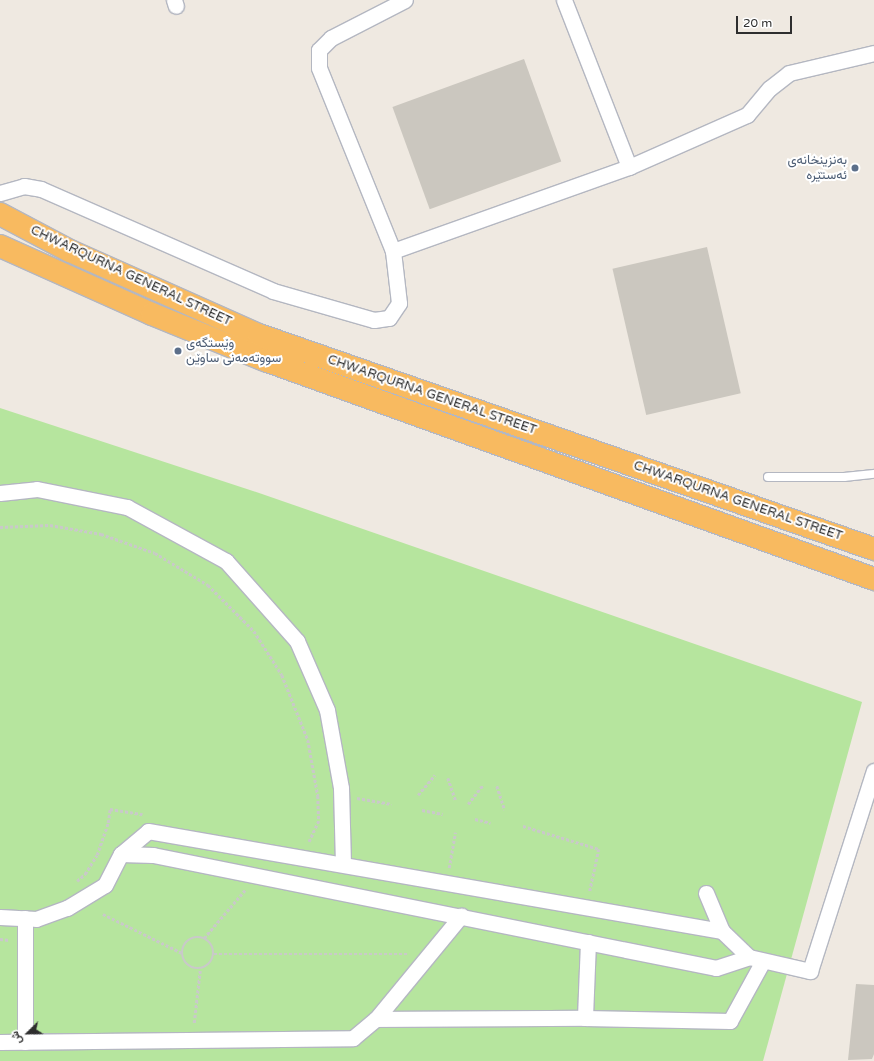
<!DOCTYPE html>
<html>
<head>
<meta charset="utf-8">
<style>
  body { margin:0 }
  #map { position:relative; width:874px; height:1061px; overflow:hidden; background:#efe9e1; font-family:"Varela Round",Vazirmatn,sans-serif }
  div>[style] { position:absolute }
  .green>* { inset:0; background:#b6e59e }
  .building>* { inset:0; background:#cbc7bf; transform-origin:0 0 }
  .path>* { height:2.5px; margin-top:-1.25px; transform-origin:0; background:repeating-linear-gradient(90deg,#c9c9c9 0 3px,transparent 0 5px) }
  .path>.ring { margin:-1.25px; padding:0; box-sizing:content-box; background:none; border:2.5px solid #c9c9c9; border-radius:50% }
  .roads { filter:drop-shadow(1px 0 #b4b7c1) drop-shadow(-1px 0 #b4b7c1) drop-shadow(0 1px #b4b7c1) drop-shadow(0 -1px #b4b7c1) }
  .service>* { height:8px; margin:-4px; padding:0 4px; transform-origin:4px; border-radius:4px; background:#fff }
  .minor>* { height:15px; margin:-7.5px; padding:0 7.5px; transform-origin:7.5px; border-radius:7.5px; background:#fff }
  .trunk>* { height:22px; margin:-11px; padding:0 11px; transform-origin:11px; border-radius:11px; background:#f8ba60 }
  .dots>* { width:11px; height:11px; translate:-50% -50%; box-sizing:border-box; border:2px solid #fff; border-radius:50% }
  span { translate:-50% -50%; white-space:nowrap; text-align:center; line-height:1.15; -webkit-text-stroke:4px #fff; paint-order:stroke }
  .service-label { font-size:13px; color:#4e5e75 }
  .right { translate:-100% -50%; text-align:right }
  .left { translate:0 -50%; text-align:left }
  .street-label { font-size:13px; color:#2e2e2e }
  .north { position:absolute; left:8px; top:1013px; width:40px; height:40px; -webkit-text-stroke:3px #fff; paint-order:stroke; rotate:247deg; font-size:11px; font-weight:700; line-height:16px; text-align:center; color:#2e2e2e }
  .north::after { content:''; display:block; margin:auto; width:14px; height:18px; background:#2e2e2e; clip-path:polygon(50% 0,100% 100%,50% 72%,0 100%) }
  .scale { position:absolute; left:736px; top:16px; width:56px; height:18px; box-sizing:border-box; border:2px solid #2e2e2e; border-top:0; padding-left:5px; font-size:12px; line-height:14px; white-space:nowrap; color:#2e2e2e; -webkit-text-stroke:3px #fff; paint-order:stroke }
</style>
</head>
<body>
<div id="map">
  <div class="green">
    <i style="clip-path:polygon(0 408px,262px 494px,862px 702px,763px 1061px,0 1061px)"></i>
  </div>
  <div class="building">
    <i style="left:524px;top:59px;width:109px;height:140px;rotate:70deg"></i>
    <i style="left:707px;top:247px;width:150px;height:97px;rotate:77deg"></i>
    <i style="clip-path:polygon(856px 984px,874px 985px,874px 1054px,872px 1059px,848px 1060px)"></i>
  </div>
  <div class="path">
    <i style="left:0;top:527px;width:50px;rotate:-2.3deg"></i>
    <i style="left:50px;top:525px;width:52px;rotate:10deg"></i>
    <i style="left:101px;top:534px;width:57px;rotate:19.4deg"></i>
    <i style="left:155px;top:553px;width:62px;rotate:31.1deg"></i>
    <i style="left:208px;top:585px;width:65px;rotate:45deg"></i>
    <i style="left:254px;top:631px;width:52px;rotate:57.5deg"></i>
    <i style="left:282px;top:675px;width:70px;rotate:68.2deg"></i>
    <i style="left:308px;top:740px;width:57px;rotate:79.9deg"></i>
    <i style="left:318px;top:796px;width:25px;rotate:88deg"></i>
    <i style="left:319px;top:821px;width:23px;rotate:115deg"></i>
    <i style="left:448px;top:778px;width:24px;rotate:71deg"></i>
    <i style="left:497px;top:786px;width:25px;rotate:72deg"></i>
    <i style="left:418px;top:795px;width:26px;rotate:-50deg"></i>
    <i style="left:357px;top:798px;width:35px;rotate:10deg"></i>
    <i style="left:468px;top:804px;width:24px;rotate:-52deg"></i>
    <i style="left:422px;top:810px;width:21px;rotate:11deg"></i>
    <i style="left:475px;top:819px;width:16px;rotate:14deg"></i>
    <i style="left:523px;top:826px;width:79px;rotate:16.8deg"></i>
    <i style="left:599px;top:849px;width:43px;rotate:102.1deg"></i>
    <i style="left:449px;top:868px;width:36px;rotate:-80deg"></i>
    <i style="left:77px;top:881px;width:11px;rotate:-41deg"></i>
    <i style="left:85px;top:874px;width:22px;rotate:-58deg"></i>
    <i style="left:97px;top:855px;width:34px;rotate:-71deg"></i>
    <i style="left:108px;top:823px;width:14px;rotate:-82deg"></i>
    <i style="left:110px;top:809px;width:33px;rotate:9deg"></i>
    <i style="left:103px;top:914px;width:88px;rotate:26.3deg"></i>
    <i class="ring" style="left:182px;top:937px;width:29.5px;height:29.5px"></i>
    <i style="left:204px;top:938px;width:63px;rotate:-49.5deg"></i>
    <i style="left:0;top:939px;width:9px;rotate:6deg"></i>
    <i style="left:214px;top:954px;width:194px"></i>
    <i style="left:194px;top:1023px;width:53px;rotate:-83.5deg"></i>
  </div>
  <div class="roads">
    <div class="service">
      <i style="left:768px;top:477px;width:76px"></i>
      <i style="left:844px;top:477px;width:30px;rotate:-6deg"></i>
    </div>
    <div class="minor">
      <i style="left:174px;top:0;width:6px;rotate:72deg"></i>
      <i style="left:564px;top:0;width:179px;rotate:68.7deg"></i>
      <i style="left:0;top:193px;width:25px;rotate:-16deg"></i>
      <i style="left:24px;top:186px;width:17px;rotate:10deg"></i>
      <i style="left:41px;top:189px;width:253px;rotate:23.7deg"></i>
      <i style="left:273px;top:291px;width:105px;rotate:16deg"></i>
      <i style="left:374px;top:320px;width:15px;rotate:-8deg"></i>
      <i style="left:389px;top:318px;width:18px;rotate:-56deg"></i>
      <i style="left:399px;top:303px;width:52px;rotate:-96.6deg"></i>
      <i style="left:393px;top:251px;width:197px;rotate:-112deg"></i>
      <i style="left:319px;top:68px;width:18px;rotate:-90deg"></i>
      <i style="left:319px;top:50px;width:17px;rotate:-45deg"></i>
      <i style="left:331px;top:38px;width:83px;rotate:-27.2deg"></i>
      <i style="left:393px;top:251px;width:251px;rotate:-19.6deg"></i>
      <i style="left:629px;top:167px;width:129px;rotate:-23.8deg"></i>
      <i style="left:747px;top:115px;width:35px;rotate:-50deg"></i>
      <i style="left:770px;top:88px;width:24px;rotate:-38deg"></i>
      <i style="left:789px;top:73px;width:87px;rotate:-13.2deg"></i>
      <i style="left:0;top:493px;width:37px;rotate:-6deg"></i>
      <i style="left:37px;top:489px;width:92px;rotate:11.3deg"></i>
      <i style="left:127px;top:507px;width:113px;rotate:28.6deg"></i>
      <i style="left:226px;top:561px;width:107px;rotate:48.4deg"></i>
      <i style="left:297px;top:641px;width:75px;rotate:66.5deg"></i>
      <i style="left:327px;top:710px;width:79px;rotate:79.8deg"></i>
      <i style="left:341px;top:788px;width:76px;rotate:88.5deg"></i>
      <i style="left:121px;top:854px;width:32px;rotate:2deg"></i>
      <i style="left:153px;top:855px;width:574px;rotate:11.35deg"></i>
      <i style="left:716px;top:968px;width:35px;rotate:-18deg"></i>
      <i style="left:749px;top:957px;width:63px;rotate:12.9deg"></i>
      <i style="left:810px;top:971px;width:210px;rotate:-72.3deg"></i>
      <i style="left:706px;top:893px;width:41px;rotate:67.2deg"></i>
      <i style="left:0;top:917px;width:36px;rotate:3deg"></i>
      <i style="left:36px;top:919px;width:33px;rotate:-20deg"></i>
      <i style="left:67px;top:908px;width:44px;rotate:-31.2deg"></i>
      <i style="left:105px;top:885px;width:35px;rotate:-63deg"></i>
      <i style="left:121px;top:854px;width:35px;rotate:-40deg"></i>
      <i style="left:148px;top:831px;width:583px;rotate:9.88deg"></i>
      <i style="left:722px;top:931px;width:37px;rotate:44deg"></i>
      <i style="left:588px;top:942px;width:76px;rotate:92.3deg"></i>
      <i style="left:585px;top:1018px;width:145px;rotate:1.2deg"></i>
      <i style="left:730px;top:1021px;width:68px;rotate:-61.2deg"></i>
      <i style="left:376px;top:1019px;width:209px;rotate:-0.3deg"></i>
      <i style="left:0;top:1042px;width:353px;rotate:-0.6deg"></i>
      <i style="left:353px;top:1038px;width:30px;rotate:-40deg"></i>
      <i style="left:376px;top:1019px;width:134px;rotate:-50.5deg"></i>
      <i style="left:25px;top:1042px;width:124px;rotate:-90deg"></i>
    </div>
    <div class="trunk">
      <i style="left:0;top:214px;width:79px;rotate:27.9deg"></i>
      <i style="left:70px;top:251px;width:207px;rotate:24deg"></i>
      <i style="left:259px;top:335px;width:651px;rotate:19.19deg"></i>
      <i style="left:0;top:246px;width:167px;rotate:24.1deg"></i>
      <i style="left:152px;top:314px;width:122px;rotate:22.2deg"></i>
      <i style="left:265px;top:360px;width:647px;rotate:19.78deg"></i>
    </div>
  </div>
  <div class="dots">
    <i style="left:855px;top:168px;background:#5c6f8a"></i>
    <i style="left:178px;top:351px;background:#5c6f8a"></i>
  </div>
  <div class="service-label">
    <span class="right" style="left:847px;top:168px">بەنزینخانەی<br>ئەستێرە</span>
    <span class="left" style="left:186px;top:351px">وێستگەی<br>سووتەمەنی ساوێن</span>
  </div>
  <div class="street-label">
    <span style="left:131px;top:276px;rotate:25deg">CHWARQURNA GENERAL STREET</span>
    <span style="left:432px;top:395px;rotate:19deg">CHWARQURNA GENERAL STREET</span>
    <span style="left:738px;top:501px;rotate:19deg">CHWARQURNA GENERAL STREET</span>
  </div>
  <div class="north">ش</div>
  <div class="scale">20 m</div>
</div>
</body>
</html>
